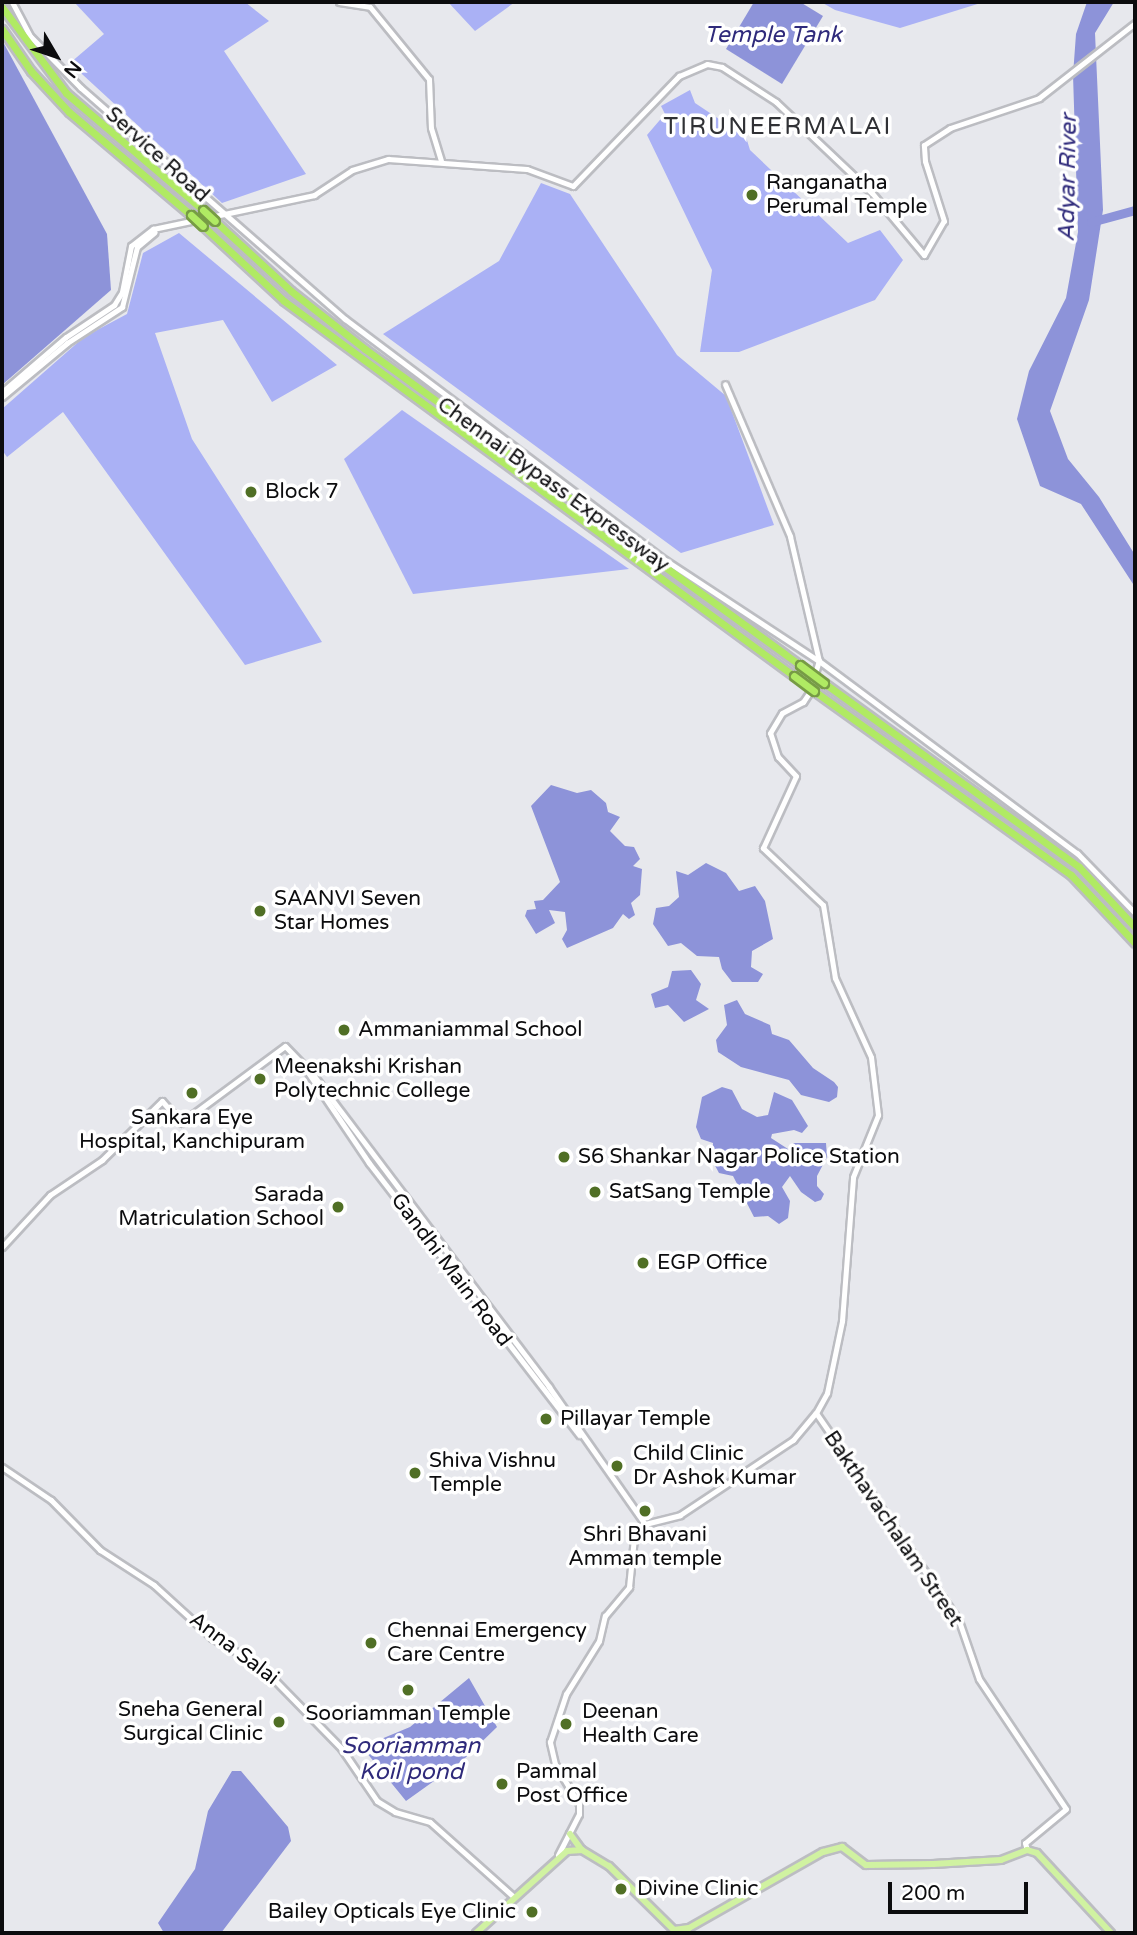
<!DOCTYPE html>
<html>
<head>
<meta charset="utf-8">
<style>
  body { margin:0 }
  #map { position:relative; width:1137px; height:1935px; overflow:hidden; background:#e7e8ed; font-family:"Varela Round",sans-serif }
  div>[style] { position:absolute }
  .green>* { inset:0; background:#aab1f5 }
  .water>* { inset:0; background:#8d93d9 }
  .river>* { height:9px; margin:-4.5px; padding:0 4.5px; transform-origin:4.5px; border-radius:4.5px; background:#8d93d9 }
  .roads { filter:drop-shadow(2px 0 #bcbdc2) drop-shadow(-2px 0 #bcbdc2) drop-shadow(0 2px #bcbdc2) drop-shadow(0 -2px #bcbdc2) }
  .secondary>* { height:5px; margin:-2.5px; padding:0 2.5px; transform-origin:2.5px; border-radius:2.5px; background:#fff }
  .primary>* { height:6px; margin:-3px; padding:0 3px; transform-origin:3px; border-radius:3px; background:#d0f2a1 }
  .highway>* { height:7px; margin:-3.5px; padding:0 3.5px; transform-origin:3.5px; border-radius:3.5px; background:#b0ea63 }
  .bridges { filter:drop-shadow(2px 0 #779c45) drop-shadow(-2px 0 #779c45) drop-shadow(0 2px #779c45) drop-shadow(0 -2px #779c45) }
  .highway-bridge>* { height:7px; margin:-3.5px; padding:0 3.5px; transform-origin:3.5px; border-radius:3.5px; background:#b0ea63 }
  .dots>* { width:19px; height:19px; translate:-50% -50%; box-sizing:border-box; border:4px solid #fff; border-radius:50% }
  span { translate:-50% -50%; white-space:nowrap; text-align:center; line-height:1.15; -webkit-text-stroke:7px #fff; paint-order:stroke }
  .street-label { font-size:21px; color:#0c0c0e }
  .poi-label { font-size:21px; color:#0c0c0e }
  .left { translate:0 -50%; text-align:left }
  .right { translate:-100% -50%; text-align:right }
  .water-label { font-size:23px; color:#2f2a7b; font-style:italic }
  .quarter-label { font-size:24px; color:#303135; letter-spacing:2px }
  .frame { position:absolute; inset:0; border:4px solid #0c0c0e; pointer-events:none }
  .north { position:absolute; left:21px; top:21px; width:70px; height:70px; -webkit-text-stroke:5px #fff; paint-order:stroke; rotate:129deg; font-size:19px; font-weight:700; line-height:28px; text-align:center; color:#0c0c0e }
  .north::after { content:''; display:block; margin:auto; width:24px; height:32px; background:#0c0c0e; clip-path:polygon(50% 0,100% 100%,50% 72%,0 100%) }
  .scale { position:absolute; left:888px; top:1882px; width:140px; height:32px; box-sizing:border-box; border:4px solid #0c0c0e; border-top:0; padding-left:9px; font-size:21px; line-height:24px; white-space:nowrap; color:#0c0c0e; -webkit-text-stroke:5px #fff; paint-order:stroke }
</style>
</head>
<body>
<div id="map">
  <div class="green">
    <i style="clip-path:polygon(74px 2px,245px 2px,269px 21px,224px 51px,306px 174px,222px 203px,70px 63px,104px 34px)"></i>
    <i style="clip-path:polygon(448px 2px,515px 2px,475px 31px)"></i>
    <i style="clip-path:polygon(821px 2px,984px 2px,900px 28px,835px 10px)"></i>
    <i style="clip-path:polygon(690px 90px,695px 103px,746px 137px,750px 150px,848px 243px,880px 230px,903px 260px,875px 300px,739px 352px,700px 352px,712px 270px,647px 135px,665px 114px,661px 106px)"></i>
    <i style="clip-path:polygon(541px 183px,570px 194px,677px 355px,726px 396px,774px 525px,681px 553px,383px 334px,499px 261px)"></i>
    <i style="clip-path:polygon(179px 233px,337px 365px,272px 402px,223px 320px,155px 333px,192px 439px,322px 642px,245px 665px,63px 412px,7px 457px,2px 450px,2px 409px,84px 337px,127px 314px,143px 253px)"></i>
    <i style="clip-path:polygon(402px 410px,629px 569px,413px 594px,344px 459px)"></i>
  </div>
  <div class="water">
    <i style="clip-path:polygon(754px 2px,800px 2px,823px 16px,782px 84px,726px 49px)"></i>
    <i style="clip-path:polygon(1087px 2px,1114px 2px,1095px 33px,1103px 210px,1089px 300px,1050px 411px,1068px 459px,1099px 497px,1135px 555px,1135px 587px,1081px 504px,1040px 486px,1017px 419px,1029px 371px,1066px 298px,1078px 232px,1073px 75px,1076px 34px)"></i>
    <i style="clip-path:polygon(2px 40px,107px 234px,111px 290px,2px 385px)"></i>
    <i style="clip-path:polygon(551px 785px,577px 793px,591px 790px,606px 803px,608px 812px,620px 817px,610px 831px,625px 846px,634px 847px,640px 859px,633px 866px,642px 869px,640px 895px,631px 903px,635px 915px,629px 919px,623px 914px,613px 928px,567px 948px,562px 939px,567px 930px,565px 912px,549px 910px,555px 923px,536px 934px,525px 916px,527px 910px,536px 909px,534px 901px,543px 900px,560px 882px,531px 806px)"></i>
    <i style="clip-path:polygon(706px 863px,726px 873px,739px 891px,755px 886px,765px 901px,773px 939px,752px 951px,751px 967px,763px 974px,758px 982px,732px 982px,722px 969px,719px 957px,697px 956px,681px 943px,668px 946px,653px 924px,656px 908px,669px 906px,679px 897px,676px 871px,688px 875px)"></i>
    <i style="clip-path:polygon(691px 970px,701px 984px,696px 1000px,709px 1009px,684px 1022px,668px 1005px,655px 1008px,651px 994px,668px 987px,672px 971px)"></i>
    <i style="clip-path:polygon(737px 1000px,745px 1014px,770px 1025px,772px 1034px,789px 1040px,813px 1068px,834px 1082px,838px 1087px,837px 1097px,829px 1102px,801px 1095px,789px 1080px,741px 1067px,718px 1052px,716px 1040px,727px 1025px,724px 1005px)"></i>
    <i style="clip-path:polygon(722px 1087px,732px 1090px,742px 1109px,757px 1117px,768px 1115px,774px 1092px,792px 1100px,808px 1126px,802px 1133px,794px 1130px,772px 1134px,771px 1138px,788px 1149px,794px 1143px,826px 1143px,827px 1157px,817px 1176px,817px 1186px,824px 1194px,821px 1200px,815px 1202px,801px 1192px,790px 1176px,782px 1187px,790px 1201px,788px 1218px,779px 1224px,768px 1216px,754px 1217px,733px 1176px,719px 1173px,712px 1160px,713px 1143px,701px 1139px,696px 1127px,702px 1097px)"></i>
    <i style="clip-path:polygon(469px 1678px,497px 1727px,462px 1761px,406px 1801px,362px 1747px,410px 1727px)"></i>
    <i style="clip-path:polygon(232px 1771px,241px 1771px,288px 1827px,291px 1841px,221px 1933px,164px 1933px,158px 1923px,195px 1869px,208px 1811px)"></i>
  </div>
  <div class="river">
    <i style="left:1091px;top:222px;width:46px;rotate:-15.3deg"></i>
  </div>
  <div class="roads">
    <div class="secondary">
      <i style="left:12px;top:2px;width:40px;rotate:62deg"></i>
      <i style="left:31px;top:37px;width:71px;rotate:45.6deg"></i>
      <i style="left:81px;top:88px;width:351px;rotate:41.2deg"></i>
      <i style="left:345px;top:319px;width:401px;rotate:37deg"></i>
      <i style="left:665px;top:560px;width:184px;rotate:33.3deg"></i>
      <i style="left:819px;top:661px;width:322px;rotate:36.7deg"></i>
      <i style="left:1077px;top:853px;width:83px;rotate:46deg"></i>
      <i style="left:339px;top:2px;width:31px;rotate:9deg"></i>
      <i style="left:370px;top:7px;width:93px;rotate:50.7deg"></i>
      <i style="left:429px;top:79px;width:49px;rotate:87.7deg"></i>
      <i style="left:431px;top:128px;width:34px;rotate:73deg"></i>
      <i style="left:2px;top:392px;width:84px;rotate:-40.7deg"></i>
      <i style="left:66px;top:337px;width:58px;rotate:-33.7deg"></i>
      <i style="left:114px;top:305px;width:15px;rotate:-58deg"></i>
      <i style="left:122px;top:292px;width:47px;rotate:-78.9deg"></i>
      <i style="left:131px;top:246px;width:28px;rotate:-38deg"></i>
      <i style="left:153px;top:229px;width:165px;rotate:-11.9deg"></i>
      <i style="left:314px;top:195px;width:45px;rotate:-33.3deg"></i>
      <i style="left:352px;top:170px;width:38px;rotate:-17deg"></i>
      <i style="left:388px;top:159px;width:139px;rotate:4.1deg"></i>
      <i style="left:527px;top:169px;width:49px;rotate:20.3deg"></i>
      <i style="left:573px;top:186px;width:153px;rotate:-46.1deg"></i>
      <i style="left:679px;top:76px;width:30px;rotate:-23deg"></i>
      <i style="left:707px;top:64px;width:15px;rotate:11deg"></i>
      <i style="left:722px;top:67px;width:64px;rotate:32.9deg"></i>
      <i style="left:776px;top:102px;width:132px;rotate:43.5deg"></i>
      <i style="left:872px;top:193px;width:81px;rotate:50deg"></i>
      <i style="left:924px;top:255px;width:39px;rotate:-60deg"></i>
      <i style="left:944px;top:221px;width:63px;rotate:-107.6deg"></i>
      <i style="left:925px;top:161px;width:16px;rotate:-94deg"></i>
      <i style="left:924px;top:145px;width:31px;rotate:-33deg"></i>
      <i style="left:950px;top:128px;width:94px;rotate:-18.6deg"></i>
      <i style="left:1039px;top:98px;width:122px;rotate:-38deg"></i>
      <i style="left:2px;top:397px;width:85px;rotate:-39.7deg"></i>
      <i style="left:67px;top:343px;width:66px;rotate:-33.2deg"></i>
      <i style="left:122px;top:307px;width:62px;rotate:-76deg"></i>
      <i style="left:137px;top:247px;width:23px;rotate:-40deg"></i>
      <i style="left:307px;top:1071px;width:111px;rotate:56deg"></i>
      <i style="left:369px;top:1163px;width:344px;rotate:52.3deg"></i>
      <i style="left:2px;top:1247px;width:71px;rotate:-47.3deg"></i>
      <i style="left:50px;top:1195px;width:63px;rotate:-33.9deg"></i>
      <i style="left:102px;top:1160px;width:84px;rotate:-44.5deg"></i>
      <i style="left:162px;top:1101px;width:29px;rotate:49deg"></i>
      <i style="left:181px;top:1123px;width:129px;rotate:-36.5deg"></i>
      <i style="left:285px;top:1046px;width:42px;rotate:46deg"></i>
      <i style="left:314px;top:1076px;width:390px;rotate:52.9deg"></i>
      <i style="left:549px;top:1387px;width:167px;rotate:55deg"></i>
      <i style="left:816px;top:1413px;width:252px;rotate:55.5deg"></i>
      <i style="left:959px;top:1621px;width:61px;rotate:71deg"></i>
      <i style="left:979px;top:1679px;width:156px;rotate:56.2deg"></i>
      <i style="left:1066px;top:1809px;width:53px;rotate:140.3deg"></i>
      <i style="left:1025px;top:1843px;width:7px;rotate:74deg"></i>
      <i style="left:2px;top:1467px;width:59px;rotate:34deg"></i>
      <i style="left:51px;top:1500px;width:70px;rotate:45.6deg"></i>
      <i style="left:100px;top:1550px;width:64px;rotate:32.9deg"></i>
      <i style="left:154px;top:1585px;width:79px;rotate:42.4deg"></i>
      <i style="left:212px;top:1638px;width:55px;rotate:29.4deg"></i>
      <i style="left:260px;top:1665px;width:116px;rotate:45.7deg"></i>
      <i style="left:341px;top:1748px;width:64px;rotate:55.8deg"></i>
      <i style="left:377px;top:1801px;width:21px;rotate:31deg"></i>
      <i style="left:395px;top:1812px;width:36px;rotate:16deg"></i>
      <i style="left:430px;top:1822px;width:113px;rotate:41.8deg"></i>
      <i style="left:558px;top:1855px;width:46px;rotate:-62.9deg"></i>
      <i style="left:579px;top:1814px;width:10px;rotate:-90deg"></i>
      <i style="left:579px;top:1804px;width:47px;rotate:-121deg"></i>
      <i style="left:555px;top:1764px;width:23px;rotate:-103deg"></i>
      <i style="left:550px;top:1742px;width:51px;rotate:-71.6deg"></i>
      <i style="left:566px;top:1694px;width:62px;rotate:-58.1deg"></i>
      <i style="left:599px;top:1641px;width:26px;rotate:-77deg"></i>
      <i style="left:605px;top:1616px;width:38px;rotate:-50deg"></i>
      <i style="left:629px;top:1587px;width:49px;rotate:-84.2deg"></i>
      <i style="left:634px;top:1538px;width:18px;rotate:-52deg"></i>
      <i style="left:645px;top:1524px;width:36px;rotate:-14deg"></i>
      <i style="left:680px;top:1515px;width:136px;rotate:-33.6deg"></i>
      <i style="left:793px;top:1440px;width:35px;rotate:-50deg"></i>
      <i style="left:816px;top:1413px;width:23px;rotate:-61deg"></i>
      <i style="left:827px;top:1393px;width:74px;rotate:-78.2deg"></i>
      <i style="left:842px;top:1321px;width:144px;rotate:-85.6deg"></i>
      <i style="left:853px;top:1177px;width:67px;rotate:-68deg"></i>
      <i style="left:878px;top:1115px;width:58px;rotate:-96.9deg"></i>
      <i style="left:871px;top:1057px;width:87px;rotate:-114.5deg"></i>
      <i style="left:835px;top:978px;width:74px;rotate:-99.3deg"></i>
      <i style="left:823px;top:905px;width:83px;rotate:-136.5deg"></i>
      <i style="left:763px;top:848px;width:79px;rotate:-65.4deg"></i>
      <i style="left:796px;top:776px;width:26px;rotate:-133deg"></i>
      <i style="left:778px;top:757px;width:25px;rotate:-108deg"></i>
      <i style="left:770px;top:733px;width:23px;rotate:-59deg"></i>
      <i style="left:782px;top:713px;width:24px;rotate:-28deg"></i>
      <i style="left:803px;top:702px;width:11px;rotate:-56deg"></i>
      <i style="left:809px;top:693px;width:34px;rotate:-73deg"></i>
      <i style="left:819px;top:661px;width:128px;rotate:-103.1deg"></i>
      <i style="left:790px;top:536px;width:165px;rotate:-113.2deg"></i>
    </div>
    <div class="primary">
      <i style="left:570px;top:1834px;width:19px;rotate:54deg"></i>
      <i style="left:476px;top:1933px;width:122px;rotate:-42deg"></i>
      <i style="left:567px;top:1851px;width:15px;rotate:-4deg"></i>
      <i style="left:582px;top:1850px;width:31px;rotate:31deg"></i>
      <i style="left:609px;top:1866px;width:91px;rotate:44.6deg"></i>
      <i style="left:674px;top:1930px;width:15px;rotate:-8deg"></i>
      <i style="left:689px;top:1928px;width:154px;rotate:-29.6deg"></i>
      <i style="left:823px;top:1852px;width:20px;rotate:-15deg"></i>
      <i style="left:842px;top:1847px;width:30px;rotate:37deg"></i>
      <i style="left:866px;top:1865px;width:67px;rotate:-0.9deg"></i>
      <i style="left:933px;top:1864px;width:68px;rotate:-3.4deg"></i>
      <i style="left:1001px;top:1860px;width:28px;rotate:-21deg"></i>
      <i style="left:1027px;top:1850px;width:10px;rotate:17deg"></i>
      <i style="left:1037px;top:1853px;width:109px;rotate:47.2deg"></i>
    </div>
    <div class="highway">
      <i style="left:2px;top:7px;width:107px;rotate:53.3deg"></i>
      <i style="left:66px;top:93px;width:180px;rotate:40.5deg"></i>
      <i style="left:2px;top:29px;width:51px;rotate:55.4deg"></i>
      <i style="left:31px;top:71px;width:56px;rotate:47.2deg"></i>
      <i style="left:69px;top:112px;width:160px;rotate:40.2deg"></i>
      <i style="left:215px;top:221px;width:103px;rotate:42.6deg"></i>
      <i style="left:291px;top:291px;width:94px;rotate:38.1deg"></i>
      <i style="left:365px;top:349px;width:538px;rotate:36deg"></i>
      <i style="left:203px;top:226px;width:110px;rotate:42.8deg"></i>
      <i style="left:284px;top:301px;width:633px;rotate:36.33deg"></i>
      <i style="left:824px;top:683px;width:314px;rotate:35.8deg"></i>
      <i style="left:1079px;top:867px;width:82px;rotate:47deg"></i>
      <i style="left:814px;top:691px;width:316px;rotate:35.6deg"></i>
      <i style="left:1071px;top:875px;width:93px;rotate:46.7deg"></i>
    </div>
  </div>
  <div class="bridges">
    <div class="highway-bridge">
      <i style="left:203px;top:210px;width:16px;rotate:43deg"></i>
      <i style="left:191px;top:215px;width:16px;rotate:43deg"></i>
      <i style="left:800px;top:665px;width:30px;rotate:37deg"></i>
      <i style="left:794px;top:676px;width:25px;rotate:37deg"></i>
    </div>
  </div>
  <div class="dots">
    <i style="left:752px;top:195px;background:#506f25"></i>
    <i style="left:251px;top:492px;background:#506f25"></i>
    <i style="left:260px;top:911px;background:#506f25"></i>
    <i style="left:344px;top:1030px;background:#506f25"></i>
    <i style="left:260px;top:1079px;background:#506f25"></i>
    <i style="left:192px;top:1093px;background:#506f25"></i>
    <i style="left:564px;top:1157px;background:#506f25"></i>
    <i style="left:595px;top:1192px;background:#506f25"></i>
    <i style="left:338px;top:1207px;background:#506f25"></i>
    <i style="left:643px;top:1263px;background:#506f25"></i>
    <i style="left:546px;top:1419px;background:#506f25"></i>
    <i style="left:617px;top:1466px;background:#506f25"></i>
    <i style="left:415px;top:1473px;background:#506f25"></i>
    <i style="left:645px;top:1511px;background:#506f25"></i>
    <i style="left:371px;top:1643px;background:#506f25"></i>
    <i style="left:408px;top:1690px;background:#506f25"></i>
    <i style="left:279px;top:1722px;background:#506f25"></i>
    <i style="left:566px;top:1724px;background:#506f25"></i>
    <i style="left:502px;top:1784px;background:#506f25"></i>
    <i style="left:621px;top:1889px;background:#506f25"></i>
    <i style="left:532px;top:1912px;background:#506f25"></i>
  </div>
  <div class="street-label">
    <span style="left:157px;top:155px;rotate:42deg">Service Road</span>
    <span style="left:553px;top:485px;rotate:36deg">Chennai Bypass Expressway</span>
    <span style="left:451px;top:1270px;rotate:53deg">Gandhi Main Road</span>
    <span style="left:893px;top:1529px;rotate:56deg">Bakthavachalam Street</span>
    <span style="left:234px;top:1649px;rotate:37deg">Anna Salai</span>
  </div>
  <div class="poi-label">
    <span class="left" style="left:766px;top:195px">Ranganatha<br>Perumal Temple</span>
    <span class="left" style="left:265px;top:492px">Block 7</span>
    <span class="left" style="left:274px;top:911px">SAANVI Seven<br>Star Homes</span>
    <span class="left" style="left:358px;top:1030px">Ammaniammal School</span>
    <span class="left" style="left:274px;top:1079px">Meenakshi Krishan<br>Polytechnic College</span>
    <span style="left:192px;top:1130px">Sankara Eye<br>Hospital, Kanchipuram</span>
    <span class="left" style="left:578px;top:1157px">S6 Shankar Nagar Police Station</span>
    <span class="left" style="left:609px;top:1192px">SatSang Temple</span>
    <span class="right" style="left:324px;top:1207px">Sarada<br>Matriculation School</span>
    <span class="left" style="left:657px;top:1263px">EGP Office</span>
    <span class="left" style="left:560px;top:1419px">Pillayar Temple</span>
    <span class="left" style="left:633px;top:1466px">Child Clinic<br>Dr Ashok Kumar</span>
    <span class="left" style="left:429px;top:1473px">Shiva Vishnu<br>Temple</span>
    <span style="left:645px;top:1547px">Shri Bhavani<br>Amman temple</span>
    <span class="left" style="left:387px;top:1643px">Chennai Emergency<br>Care Centre</span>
    <span class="right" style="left:263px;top:1722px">Sneha General<br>Surgical Clinic</span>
    <span class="left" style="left:582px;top:1724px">Deenan<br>Health Care</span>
    <span style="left:408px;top:1714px">Sooriamman Temple</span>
    <span class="left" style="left:516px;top:1784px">Pammal<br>Post Office</span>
    <span class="left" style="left:637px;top:1889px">Divine Clinic</span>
    <span class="right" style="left:516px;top:1912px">Bailey Opticals Eye Clinic</span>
  </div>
  <div class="water-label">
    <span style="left:773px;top:35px">Temple Tank</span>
    <span style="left:1068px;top:178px;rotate:-89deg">Adyar River</span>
    <span style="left:411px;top:1759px">Sooriamman<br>Koil pond</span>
  </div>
  <div class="quarter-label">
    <span style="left:778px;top:127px">TIRUNEERMALAI</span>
  </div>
  <div class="frame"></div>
  <div class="north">N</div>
  <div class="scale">200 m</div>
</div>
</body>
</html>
